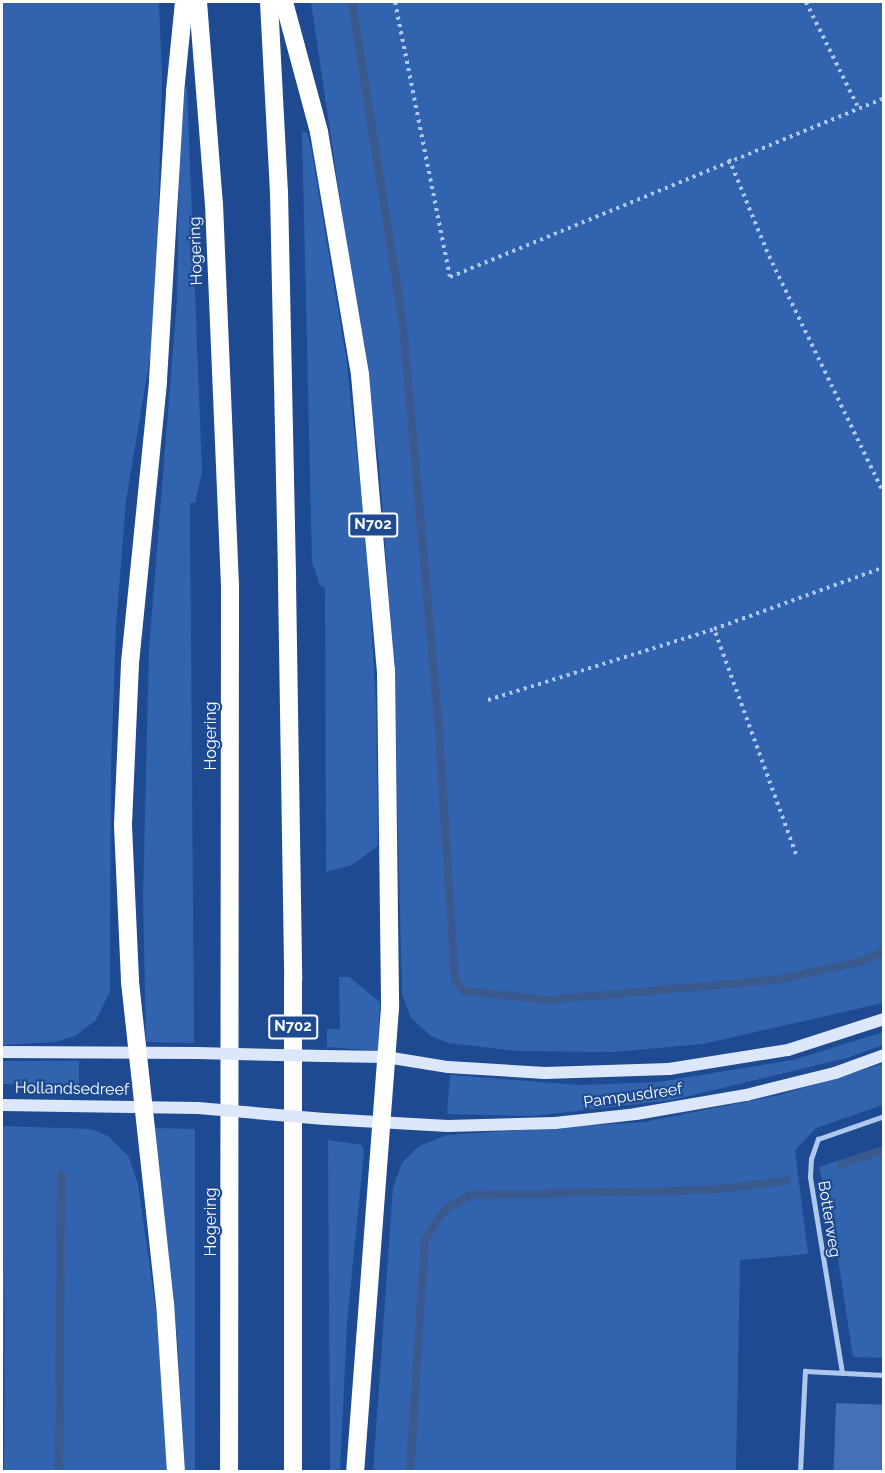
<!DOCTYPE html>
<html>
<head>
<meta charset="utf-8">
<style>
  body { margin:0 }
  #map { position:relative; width:885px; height:1473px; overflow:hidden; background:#1e4a91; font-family:Raleway,sans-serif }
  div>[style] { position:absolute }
  .green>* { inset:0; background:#3263af; transform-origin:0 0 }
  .stream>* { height:8px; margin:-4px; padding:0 4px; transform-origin:4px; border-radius:4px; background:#3a598d }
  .building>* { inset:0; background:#4371b7; transform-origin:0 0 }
  .path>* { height:4px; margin-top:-2px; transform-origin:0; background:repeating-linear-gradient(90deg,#afc8ee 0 3px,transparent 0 7.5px) }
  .lane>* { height:4.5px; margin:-2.25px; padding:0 2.25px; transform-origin:2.25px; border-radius:2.25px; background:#afc8ee }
  .secondary>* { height:12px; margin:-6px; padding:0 6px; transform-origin:6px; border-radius:6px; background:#dce7fa }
  .highway>* { height:18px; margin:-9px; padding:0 9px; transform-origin:9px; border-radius:9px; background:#fff }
  .secondary-bridge>* { height:12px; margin:-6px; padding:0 6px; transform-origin:6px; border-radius:6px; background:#dce7fa }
  span { translate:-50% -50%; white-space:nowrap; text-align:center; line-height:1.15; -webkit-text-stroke:4.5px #1e4a91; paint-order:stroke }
  .shield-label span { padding:2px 4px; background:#1e4a91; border:2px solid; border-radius:4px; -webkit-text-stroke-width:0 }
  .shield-label { font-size:15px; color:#fff; font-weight:700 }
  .street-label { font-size:16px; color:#fff }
  .frame { position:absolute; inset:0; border:3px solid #fff; pointer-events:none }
</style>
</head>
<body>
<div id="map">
  <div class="green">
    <i style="clip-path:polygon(2px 2px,159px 2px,162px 77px,155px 328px,126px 501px,116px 626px,111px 768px,110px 991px,96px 1020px,75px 1036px,54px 1042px,2px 1045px)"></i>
    <i style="clip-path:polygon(311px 2px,883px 2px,883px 1003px,703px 1044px,614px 1052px,517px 1051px,448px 1043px,431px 1036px,411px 1018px,402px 994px,394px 667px,379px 463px)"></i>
    <i style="clip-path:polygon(187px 87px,202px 472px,195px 503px,190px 503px,194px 1043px,146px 1042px,143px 897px,149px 649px,177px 300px,180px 88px)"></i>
    <i style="clip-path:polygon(302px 131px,307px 133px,311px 147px,346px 357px,366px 533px,376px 704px,378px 846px,352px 865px,326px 872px,325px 587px,320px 586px,312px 562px)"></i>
    <i style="clip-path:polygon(339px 977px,349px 977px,380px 1002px,378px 1051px,327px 1047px,327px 1029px,340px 1029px)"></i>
    <i style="clip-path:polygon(883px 1032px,883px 1045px,847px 1058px,672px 1100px,533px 1116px,447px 1114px,450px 1075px,581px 1085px,658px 1082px,793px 1060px)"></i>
    <i style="left:79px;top:1061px;width:23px;height:77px;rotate:90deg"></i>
    <i style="clip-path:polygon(883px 1064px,883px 1105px,816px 1128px,795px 1151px,808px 1254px,740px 1260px,736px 1471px,373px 1472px,393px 1187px,402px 1163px,419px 1146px,447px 1135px,644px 1122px,779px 1095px)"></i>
    <i style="clip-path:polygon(2px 1126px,91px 1129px,108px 1136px,129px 1157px,138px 1184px,158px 1325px,167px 1471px,4px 1471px,5px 1260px,2px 1471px)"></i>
    <i style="clip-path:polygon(153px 1128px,195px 1129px,195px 1471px,185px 1471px,177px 1334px)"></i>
    <i style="clip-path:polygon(328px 1140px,362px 1145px,364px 1151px,347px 1323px,340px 1472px,330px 1471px)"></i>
    <i style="clip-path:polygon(883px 1146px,883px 1358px,853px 1357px,832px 1219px,819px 1167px)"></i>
  </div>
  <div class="stream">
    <i style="left:352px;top:2px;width:327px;rotate:81deg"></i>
    <i style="left:403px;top:325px;width:409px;rotate:84.9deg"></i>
    <i style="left:439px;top:732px;width:249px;rotate:86.3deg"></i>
    <i style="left:455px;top:980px;width:14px;rotate:51deg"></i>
    <i style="left:464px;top:991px;width:83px;rotate:6.2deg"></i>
    <i style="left:547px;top:1000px;width:229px;rotate:-5deg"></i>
    <i style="left:775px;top:980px;width:87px;rotate:-12deg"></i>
    <i style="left:860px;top:962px;width:26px;rotate:-25deg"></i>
    <i style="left:841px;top:1164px;width:45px;rotate:-18deg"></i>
    <i style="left:59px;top:1472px;width:298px;rotate:-89.6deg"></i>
    <i style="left:410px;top:1472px;width:233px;rotate:-86.3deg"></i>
    <i style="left:425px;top:1239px;width:36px;rotate:-56deg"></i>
    <i style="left:445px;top:1209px;width:29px;rotate:-29deg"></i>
    <i style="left:470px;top:1195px;width:240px;rotate:-1.2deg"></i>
    <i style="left:710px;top:1190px;width:77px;rotate:-6.8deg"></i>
  </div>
  <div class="building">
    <i style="left:836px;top:1403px;width:48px;height:69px;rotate:2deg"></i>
  </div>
  <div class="path">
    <i style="left:395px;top:2px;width:280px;rotate:78.7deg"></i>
    <i style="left:450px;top:277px;width:469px;rotate:-22.4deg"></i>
    <i style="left:806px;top:2px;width:117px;rotate:63.7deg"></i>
    <i style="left:729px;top:159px;width:105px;rotate:67.6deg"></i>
    <i style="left:769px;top:256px;width:264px;rotate:64.2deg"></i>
    <i style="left:488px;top:700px;width:237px;rotate:-17.4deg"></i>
    <i style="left:796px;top:854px;width:239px;rotate:-110deg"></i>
    <i style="left:714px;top:629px;width:181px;rotate:-20deg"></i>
  </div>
  <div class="lane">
    <i style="left:842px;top:1373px;width:199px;rotate:-99.3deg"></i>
    <i style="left:810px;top:1177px;width:18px;rotate:-87deg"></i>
    <i style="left:811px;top:1159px;width:21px;rotate:-71deg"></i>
    <i style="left:818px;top:1139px;width:70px;rotate:-19.2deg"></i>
    <i style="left:800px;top:1472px;width:101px;rotate:-87.2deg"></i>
    <i style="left:805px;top:1371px;width:79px;rotate:2.9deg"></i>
  </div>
  <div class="secondary">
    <i style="left:2px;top:1052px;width:195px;rotate:0.3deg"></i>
    <i style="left:324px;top:1056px;width:62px;rotate:0.9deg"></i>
    <i style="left:386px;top:1057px;width:63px;rotate:9.2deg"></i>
    <i style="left:448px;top:1067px;width:97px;rotate:3.5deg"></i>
    <i style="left:545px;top:1073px;width:124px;rotate:-1.8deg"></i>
    <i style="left:669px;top:1069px;width:121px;rotate:-9.1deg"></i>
    <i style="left:788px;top:1050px;width:101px;rotate:-17.9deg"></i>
    <i style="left:2px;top:1105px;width:196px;rotate:0.9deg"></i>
    <i style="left:325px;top:1119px;width:123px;rotate:3.3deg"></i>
    <i style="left:448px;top:1126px;width:107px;rotate:-1.6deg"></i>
    <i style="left:555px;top:1123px;width:81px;rotate:-6.3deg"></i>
    <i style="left:636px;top:1114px;width:112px;rotate:-9.8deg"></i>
    <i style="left:746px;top:1095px;width:92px;rotate:-13.9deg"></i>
    <i style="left:835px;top:1073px;width:52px;rotate:-20.2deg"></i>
  </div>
  <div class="highway">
    <i style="left:198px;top:2px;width:203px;rotate:85.5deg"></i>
    <i style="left:214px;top:204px;width:381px;rotate:87.6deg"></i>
    <i style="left:230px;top:585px;width:887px;rotate:90.06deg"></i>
    <i style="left:269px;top:2px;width:190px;rotate:87deg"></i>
    <i style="left:279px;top:192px;width:390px;rotate:88.8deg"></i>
    <i style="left:287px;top:582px;width:398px;rotate:89.1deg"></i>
    <i style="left:293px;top:980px;width:492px;rotate:90deg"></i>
    <i style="left:284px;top:2px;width:135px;rotate:74.9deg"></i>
    <i style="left:319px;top:132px;width:246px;rotate:80.4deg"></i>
    <i style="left:360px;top:375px;width:296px;rotate:85deg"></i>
    <i style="left:386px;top:670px;width:338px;rotate:89.3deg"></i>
    <i style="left:390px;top:1008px;width:465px;rotate:94.3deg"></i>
    <i style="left:176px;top:1472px;width:168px;rotate:-93.7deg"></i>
    <i style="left:165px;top:1304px;width:326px;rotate:-96.2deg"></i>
    <i style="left:130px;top:980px;width:156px;rotate:-92.6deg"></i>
    <i style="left:123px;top:824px;width:161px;rotate:-87.5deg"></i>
    <i style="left:130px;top:663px;width:284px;rotate:-84.3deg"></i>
    <i style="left:158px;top:380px;width:289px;rotate:-86.6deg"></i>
    <i style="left:175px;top:92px;width:90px;rotate:-84.3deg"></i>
  </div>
  <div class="secondary-bridge">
    <i style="left:197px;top:1053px;width:127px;rotate:1.4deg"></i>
    <i style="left:198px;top:1108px;width:127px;rotate:5deg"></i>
  </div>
  <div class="shield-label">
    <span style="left:373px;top:525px">N702</span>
    <span style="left:293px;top:1027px">N702</span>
  </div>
  <div class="street-label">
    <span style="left:196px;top:251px;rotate:-92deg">Hogering</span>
    <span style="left:211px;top:736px;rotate:-90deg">Hogering</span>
    <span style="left:72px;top:1089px;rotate:1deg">Hollandsedreef</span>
    <span style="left:633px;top:1096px;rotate:-8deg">Pampusdreef</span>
    <span style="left:829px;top:1219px;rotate:81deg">Botterweg</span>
    <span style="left:211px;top:1222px;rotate:-90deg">Hogering</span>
  </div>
  <div class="frame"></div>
</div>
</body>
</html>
